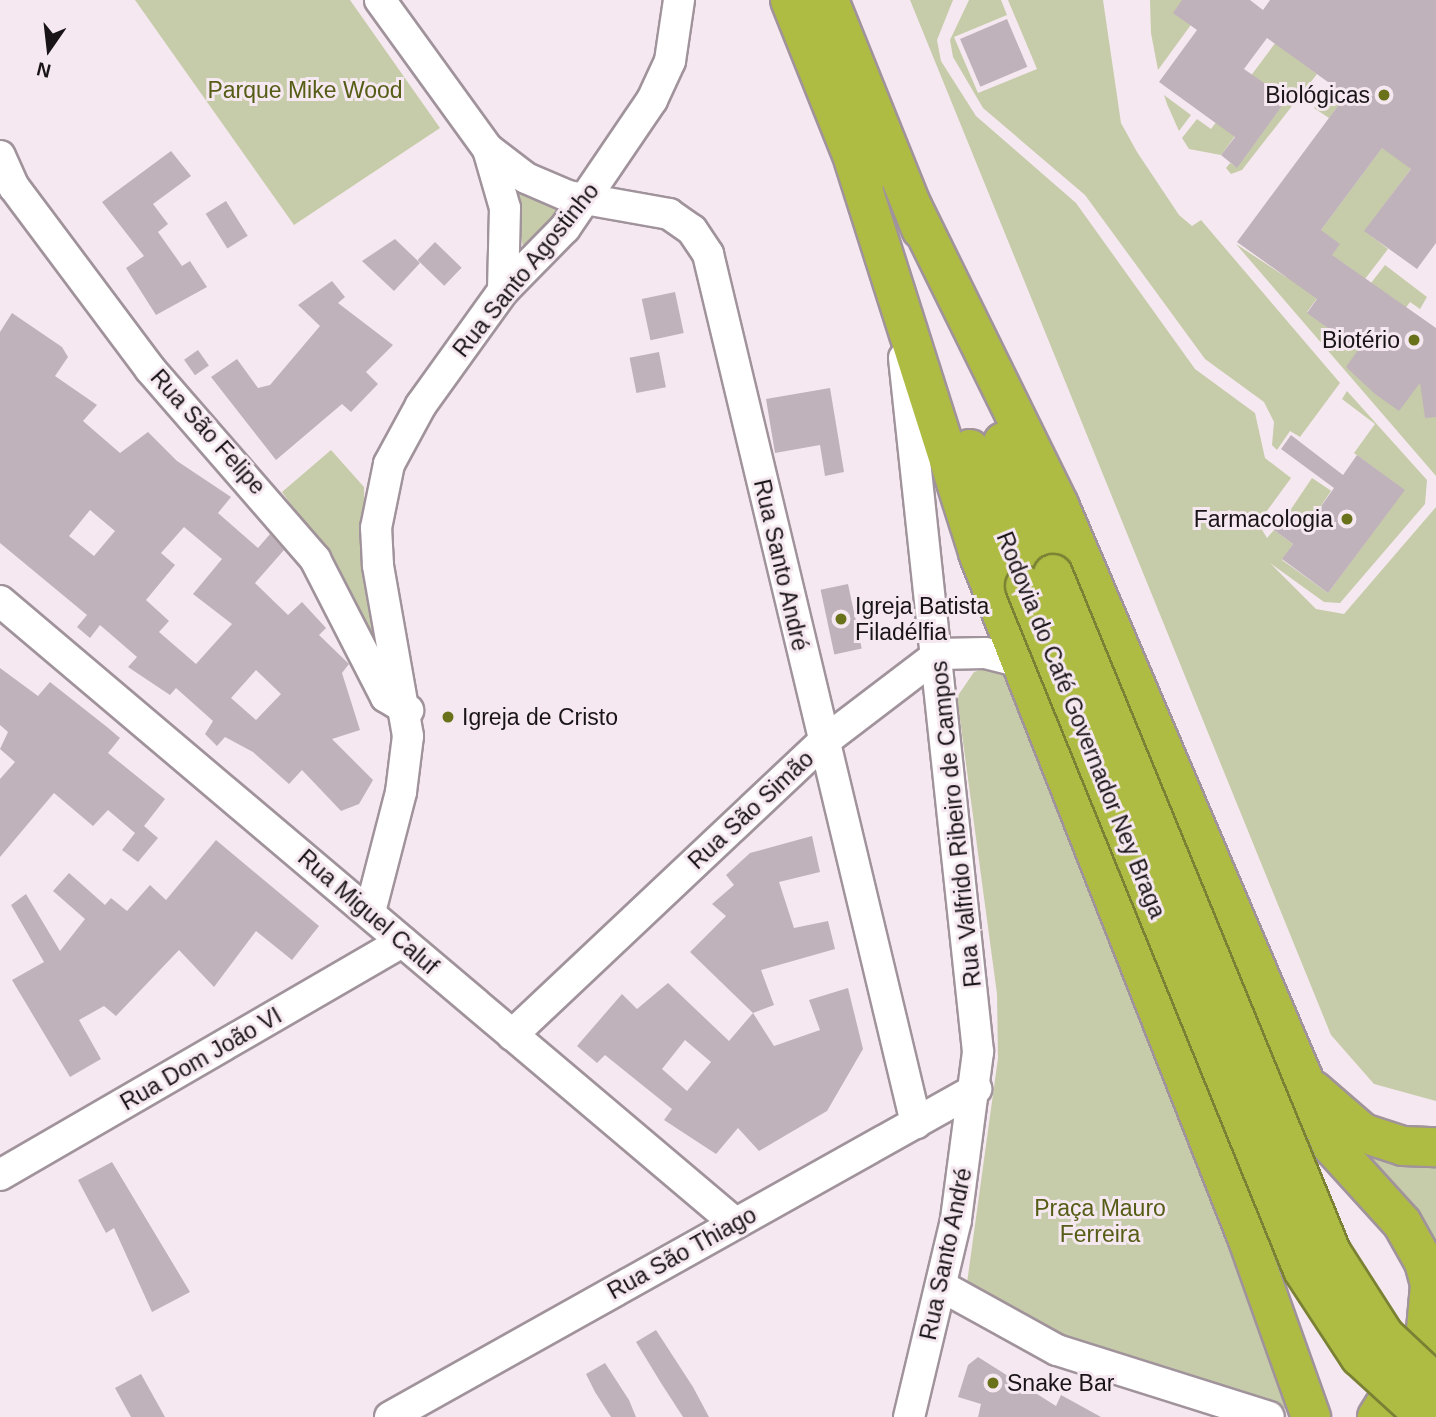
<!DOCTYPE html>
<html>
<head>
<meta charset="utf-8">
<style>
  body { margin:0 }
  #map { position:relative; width:1436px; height:1417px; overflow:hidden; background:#f6e8f0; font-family:Helvetica,sans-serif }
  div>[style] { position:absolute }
  .green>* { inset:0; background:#c6cca9; transform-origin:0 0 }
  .building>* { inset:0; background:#c0b2ba; transform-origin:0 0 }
  .roads { filter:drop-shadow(2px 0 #a1939b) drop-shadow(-2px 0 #a1939b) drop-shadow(0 2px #a1939b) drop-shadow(0 -2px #a1939b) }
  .minor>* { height:30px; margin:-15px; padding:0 15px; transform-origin:15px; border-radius:15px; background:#fff }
  .highway>* { height:38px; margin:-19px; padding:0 19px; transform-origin:19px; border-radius:19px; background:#aebc43 }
  .bridges { filter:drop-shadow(2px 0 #7a8134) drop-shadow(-2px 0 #7a8134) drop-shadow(0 2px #7a8134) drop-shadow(0 -2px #7a8134) }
  .highway-bridge>* { height:38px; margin:-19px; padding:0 19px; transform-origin:19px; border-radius:19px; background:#aebc43 }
  .dots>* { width:19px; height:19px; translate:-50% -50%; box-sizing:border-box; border:4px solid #f6e8f0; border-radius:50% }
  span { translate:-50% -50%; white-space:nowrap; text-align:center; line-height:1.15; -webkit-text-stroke:6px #f6e8f0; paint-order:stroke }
  .park-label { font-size:23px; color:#555d16 }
  .poi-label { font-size:23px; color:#191417 }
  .right { translate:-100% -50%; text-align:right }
  .left { translate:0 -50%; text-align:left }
  .street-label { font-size:23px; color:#191417 }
  .north { position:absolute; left:14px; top:14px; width:70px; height:70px; -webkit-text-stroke:5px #f6e8f0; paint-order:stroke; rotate:194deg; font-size:19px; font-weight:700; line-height:28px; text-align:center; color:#191417 }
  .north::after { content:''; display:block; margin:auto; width:24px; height:32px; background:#191417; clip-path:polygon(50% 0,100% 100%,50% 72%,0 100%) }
</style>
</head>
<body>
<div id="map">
  <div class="green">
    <i style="clip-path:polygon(135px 0,350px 0,440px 128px,294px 225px)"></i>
    <i style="clip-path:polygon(910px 0,953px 0,937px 40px,941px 61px,976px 116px,1076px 203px,1195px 369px,1255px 413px,1265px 458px,1291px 478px,1258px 523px,1267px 538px,1274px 530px,1293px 544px,1282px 560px,1328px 593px,1404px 490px,1354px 453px,1375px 424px,1342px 399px,1347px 391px,1427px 480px,1425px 504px,1340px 603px,1324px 602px,1270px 563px,1316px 609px,1344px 614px,1436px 507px,1436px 1101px,1374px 1084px,1331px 1035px)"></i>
    <i style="clip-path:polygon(969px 0,1001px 0,1007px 15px,954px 37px,978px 93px,1037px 69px,1008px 0,1103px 0,1121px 123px,1137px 152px,1179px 215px,1192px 226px,1201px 220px,1340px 383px,1300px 437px,1290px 431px,1277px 450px,1272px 445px,1274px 422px,1264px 402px,1205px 359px,1085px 195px,983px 108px,953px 57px,950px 40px)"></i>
    <i style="clip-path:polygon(1150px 0,1209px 0,1158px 70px,1151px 33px)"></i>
    <i style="clip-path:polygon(1297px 14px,1283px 49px,1317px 74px,1242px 170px,1231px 174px,1226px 168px,1230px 163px,1237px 167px,1286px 100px,1235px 136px,1221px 155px,1189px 149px,1182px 138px,1197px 119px,1211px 129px)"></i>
    <i style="clip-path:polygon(1388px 39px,1329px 118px,1314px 108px,1363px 42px)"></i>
    <i style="clip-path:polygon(1164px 95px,1191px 115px,1179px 131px,1167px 104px)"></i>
    <i style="clip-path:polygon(1407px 114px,1436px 135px,1365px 231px,1388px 249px,1365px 279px,1343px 263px,1307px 312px,1355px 349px,1392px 300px,1371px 283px,1385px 265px,1427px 297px,1420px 309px,1410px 302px,1400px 316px,1436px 392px,1436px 476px,1236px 244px,1286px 277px)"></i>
    <i style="clip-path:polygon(512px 182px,570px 205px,525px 259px)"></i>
    <i style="clip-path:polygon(331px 450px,364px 487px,365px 555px,395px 693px,336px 568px,282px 492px)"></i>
    <i style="left:1312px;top:478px;width:23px;height:42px;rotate:34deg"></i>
    <i style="clip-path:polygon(992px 666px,1007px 673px,1238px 1241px,1290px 1410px,1057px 1337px,967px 1283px,998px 1058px,997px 994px,957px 697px,974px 672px)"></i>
    <i style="clip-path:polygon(1341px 1139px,1436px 1158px,1436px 1246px)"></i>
  </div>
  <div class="building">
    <i style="clip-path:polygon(1182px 0,1250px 0,1263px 10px,1270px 0,1436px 0,1436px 243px,1417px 269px,1364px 231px,1411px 169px,1382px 148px,1321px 230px,1340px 244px,1332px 255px,1436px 328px,1436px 417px,1425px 418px,1420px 383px,1399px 411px,1375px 394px,1346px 367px,1358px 350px,1307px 313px,1317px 299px,1237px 242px,1346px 95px,1267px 38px,1244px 69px,1287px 99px,1237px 168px,1221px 155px,1235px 137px,1159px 82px,1197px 30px,1173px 13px)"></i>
    <i style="left:1007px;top:19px;width:52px;height:51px;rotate:67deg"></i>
    <i style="clip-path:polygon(171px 151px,191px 176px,153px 204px,168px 224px,158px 232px,182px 266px,190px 261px,207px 287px,156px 315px,126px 268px,144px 256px,102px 202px)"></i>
    <i style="left:226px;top:201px;width:41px;height:24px;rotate:58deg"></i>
    <i style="clip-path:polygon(395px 239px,420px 263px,394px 291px,362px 261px)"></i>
    <i style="left:435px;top:242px;width:37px;height:25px;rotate:44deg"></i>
    <i style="clip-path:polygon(332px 281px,345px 297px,338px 303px,393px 345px,366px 372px,378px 384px,351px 412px,342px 404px,276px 460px,211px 377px,237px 359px,258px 388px,270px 385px,320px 326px,298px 305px)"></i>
    <i style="left:675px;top:292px;width:42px;height:34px;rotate:78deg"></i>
    <i style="clip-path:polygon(evenodd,12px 313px,62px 347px,68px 357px,55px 376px,97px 405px,83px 421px,120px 453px,148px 432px,177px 461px,231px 497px,218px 513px,258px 548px,270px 534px,284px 550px,255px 583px,288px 615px,302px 602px,326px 628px,319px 635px,349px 664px,342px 673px,360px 730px,332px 739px,373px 780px,359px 804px,341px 811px,302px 770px,289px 784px,253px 752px,225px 737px,217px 746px,205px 734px,213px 721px,176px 688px,170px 695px,128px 667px,137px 657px,100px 625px,90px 638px,77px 627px,87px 615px,0 543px,0 332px,12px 313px,90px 510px,115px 531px,94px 556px,69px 536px,90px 510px,12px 313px,184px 527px,222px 559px,193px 594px,232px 624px,196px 664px,159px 632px,169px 621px,146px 600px,175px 565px,161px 553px,184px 527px,12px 313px,256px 670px,281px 694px,256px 720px,231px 698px,256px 670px)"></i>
    <i style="left:198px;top:350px;width:19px;height:17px;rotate:55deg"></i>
    <i style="left:659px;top:352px;width:36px;height:30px;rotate:79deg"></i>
    <i style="clip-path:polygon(830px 388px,844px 472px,825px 476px,820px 445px,775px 453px,766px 399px)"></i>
    <i style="clip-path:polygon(1291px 435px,1343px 475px,1357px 455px,1405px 490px,1328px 593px,1282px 559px,1293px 544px,1274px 530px,1288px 512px,1307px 526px,1334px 488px,1281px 449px)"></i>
    <i style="left:848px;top:584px;width:66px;height:28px;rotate:78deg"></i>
    <i style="clip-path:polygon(0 668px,38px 696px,50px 682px,107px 727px,120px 738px,108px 753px,165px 799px,144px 826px,158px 838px,138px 862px,122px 850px,135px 833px,108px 810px,93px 826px,54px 793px,0 857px,0 779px,15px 762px,0 749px,8px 732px,0 725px)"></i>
    <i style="clip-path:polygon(812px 836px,820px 872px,779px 882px,794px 928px,828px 921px,835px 949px,761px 970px,774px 1005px,753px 1013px,690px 952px,726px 916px,712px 904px,734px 885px,726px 875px,750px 853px)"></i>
    <i style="clip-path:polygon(216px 840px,319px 926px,292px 960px,256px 931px,214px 987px,179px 950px,116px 1016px,104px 1006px,79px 1020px,101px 1059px,70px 1077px,12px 980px,44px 962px,11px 905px,26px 894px,60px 951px,85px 919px,53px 891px,69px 873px,105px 905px,111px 898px,127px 911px,150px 885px,166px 900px)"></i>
    <i style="clip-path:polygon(evenodd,668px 983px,729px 1041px,753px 1013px,774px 1046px,820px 1030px,809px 1000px,848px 988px,863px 1049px,827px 1111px,759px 1151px,738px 1128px,716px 1154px,664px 1120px,672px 1109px,605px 1055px,597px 1063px,577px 1046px,622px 994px,637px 1009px,668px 983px,685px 1040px,711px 1062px,687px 1091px,662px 1069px,685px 1040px)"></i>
    <i style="clip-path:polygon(112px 1162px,190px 1292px,152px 1312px,114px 1228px,106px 1233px,78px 1180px)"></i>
    <i style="clip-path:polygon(656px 1330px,693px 1387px,709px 1417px,683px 1417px,661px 1383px,636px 1342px)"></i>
    <i style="clip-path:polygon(978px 1357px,1056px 1406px,1061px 1395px,1101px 1417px,978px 1417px,981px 1404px,958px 1397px,968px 1365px)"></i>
    <i style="clip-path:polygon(605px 1363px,629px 1400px,636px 1417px,611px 1417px,595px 1392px,586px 1374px)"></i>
    <i style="clip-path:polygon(141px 1374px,165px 1417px,131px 1417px,115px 1388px)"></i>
  </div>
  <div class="roads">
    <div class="minor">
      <i style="left:380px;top:0;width:184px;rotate:54.1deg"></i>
      <i style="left:488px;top:149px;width:61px;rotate:73.9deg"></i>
      <i style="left:505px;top:208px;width:83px;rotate:91.4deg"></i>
      <i style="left:488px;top:149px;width:48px;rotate:37.3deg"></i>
      <i style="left:526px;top:178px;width:46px;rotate:23.2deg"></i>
      <i style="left:568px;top:196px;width:103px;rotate:10.1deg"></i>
      <i style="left:669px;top:214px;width:28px;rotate:35deg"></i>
      <i style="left:692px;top:230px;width:29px;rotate:56deg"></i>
      <i style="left:708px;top:254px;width:894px;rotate:76.54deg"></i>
      <i style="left:0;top:156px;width:34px;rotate:66deg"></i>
      <i style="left:14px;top:187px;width:227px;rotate:53.2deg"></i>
      <i style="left:150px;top:369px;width:252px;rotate:49deg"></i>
      <i style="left:315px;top:559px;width:155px;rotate:62.8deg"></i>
      <i style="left:386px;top:697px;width:26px;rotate:31deg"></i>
      <i style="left:904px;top:358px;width:698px;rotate:83.91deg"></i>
      <i style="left:978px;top:1052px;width:169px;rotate:97.5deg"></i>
      <i style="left:956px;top:1220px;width:203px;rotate:103.4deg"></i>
      <i style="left:0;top:601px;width:963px;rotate:40.24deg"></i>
      <i style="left:370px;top:912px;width:124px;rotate:-75.5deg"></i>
      <i style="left:401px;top:792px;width:56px;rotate:-82.9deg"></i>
      <i style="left:408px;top:736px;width:174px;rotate:-100deg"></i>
      <i style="left:378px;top:565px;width:37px;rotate:-93deg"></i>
      <i style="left:376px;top:528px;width:65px;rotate:-78.5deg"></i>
      <i style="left:389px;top:464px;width:67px;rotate:-61.5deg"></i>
      <i style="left:421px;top:405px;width:140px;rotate:-54.3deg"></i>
      <i style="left:503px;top:291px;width:88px;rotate:-45.5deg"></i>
      <i style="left:565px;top:228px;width:155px;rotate:-55.8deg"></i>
      <i style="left:652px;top:100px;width:43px;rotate:-65.2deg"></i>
      <i style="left:670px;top:61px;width:62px;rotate:-81.6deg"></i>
      <i style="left:512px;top:1035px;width:426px;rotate:-43.3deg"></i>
      <i style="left:822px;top:743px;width:147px;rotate:-37.3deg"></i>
      <i style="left:939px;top:654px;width:46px;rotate:-1.2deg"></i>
      <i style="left:985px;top:653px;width:37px;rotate:14deg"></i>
      <i style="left:0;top:1175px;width:465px;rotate:-30.1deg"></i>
      <i style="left:941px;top:1286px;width:132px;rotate:28.9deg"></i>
      <i style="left:1057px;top:1350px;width:222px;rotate:17.5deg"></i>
      <i style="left:390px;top:1417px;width:672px;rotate:-29.24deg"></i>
    </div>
    <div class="highway">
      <i style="left:790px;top:0;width:199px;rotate:68.2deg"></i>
      <i style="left:829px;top:0;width:247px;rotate:68.1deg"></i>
      <i style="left:854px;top:161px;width:411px;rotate:72.4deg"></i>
      <i style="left:978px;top:553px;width:738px;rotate:68.54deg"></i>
      <i style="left:1248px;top:1240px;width:188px;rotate:70.4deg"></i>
      <i style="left:912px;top:206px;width:333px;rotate:63.8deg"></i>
      <i style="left:1059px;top:505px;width:697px;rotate:66.93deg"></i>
      <i style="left:1332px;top:1146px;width:104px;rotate:47.7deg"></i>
      <i style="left:1402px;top:1223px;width:45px;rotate:60.6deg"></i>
      <i style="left:1424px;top:1262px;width:24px;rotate:75deg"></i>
      <i style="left:1430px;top:1285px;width:56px;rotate:95.1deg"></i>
      <i style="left:1425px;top:1341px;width:90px;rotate:122.3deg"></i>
      <i style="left:1003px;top:442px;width:141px;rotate:69.3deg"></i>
      <i style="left:970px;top:449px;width:148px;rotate:68.1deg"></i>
      <i style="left:1313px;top:1090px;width:66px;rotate:40.7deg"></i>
      <i style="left:1363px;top:1133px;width:42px;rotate:18deg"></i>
      <i style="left:1403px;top:1146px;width:33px;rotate:2deg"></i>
    </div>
  </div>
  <div class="bridges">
    <div class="highway-bridge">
      <i style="left:1053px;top:574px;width:733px;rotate:67.7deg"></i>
      <i style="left:1331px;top:1252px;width:98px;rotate:57.4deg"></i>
      <i style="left:1384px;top:1335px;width:71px;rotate:43.3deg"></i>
      <i style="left:1025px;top:586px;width:738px;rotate:67.88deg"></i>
      <i style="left:1303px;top:1270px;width:104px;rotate:56.8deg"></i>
      <i style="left:1360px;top:1357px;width:89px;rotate:42.3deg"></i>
    </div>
  </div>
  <div class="dots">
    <i style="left:1384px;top:95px;background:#69721b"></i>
    <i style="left:1414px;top:340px;background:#69721b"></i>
    <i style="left:1347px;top:519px;background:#69721b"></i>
    <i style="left:841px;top:619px;background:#69721b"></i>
    <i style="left:448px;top:717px;background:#69721b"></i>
    <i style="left:993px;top:1383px;background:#69721b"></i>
  </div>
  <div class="park-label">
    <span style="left:305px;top:90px">Parque Mike Wood</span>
    <span style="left:1100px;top:1221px">Praça Mauro<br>Ferreira</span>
  </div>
  <div class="poi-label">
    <span class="right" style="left:1370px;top:95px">Biológicas</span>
    <span class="right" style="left:1400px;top:340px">Biotério</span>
    <span class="right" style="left:1333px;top:519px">Farmacologia</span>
    <span class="left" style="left:855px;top:619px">Igreja Batista<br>Filadélfia</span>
    <span class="left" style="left:462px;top:717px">Igreja de Cristo</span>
    <span class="left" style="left:1007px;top:1383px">Snake Bar</span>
  </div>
  <div class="street-label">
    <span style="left:526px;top:270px;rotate:-51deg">Rua Santo Agostinho</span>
    <span style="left:208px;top:432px;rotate:48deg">Rua São Felipe</span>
    <span style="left:781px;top:565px;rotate:77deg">Rua Santo André</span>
    <span style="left:1081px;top:725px;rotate:68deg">Rodovia do Café Governador Ney Braga</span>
    <span style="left:751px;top:810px;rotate:-43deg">Rua São Simão</span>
    <span style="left:956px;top:824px;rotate:-96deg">Rua Valfrido Ribeiro de Campos</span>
    <span style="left:368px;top:912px;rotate:41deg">Rua Miguel Caluf</span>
    <span style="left:201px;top:1059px;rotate:-30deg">Rua Dom João VI</span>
    <span style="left:682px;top:1253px;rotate:-29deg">Rua São Thiago</span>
    <span style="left:946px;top:1254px;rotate:-78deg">Rua Santo André</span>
  </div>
  <div class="north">N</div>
</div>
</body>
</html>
